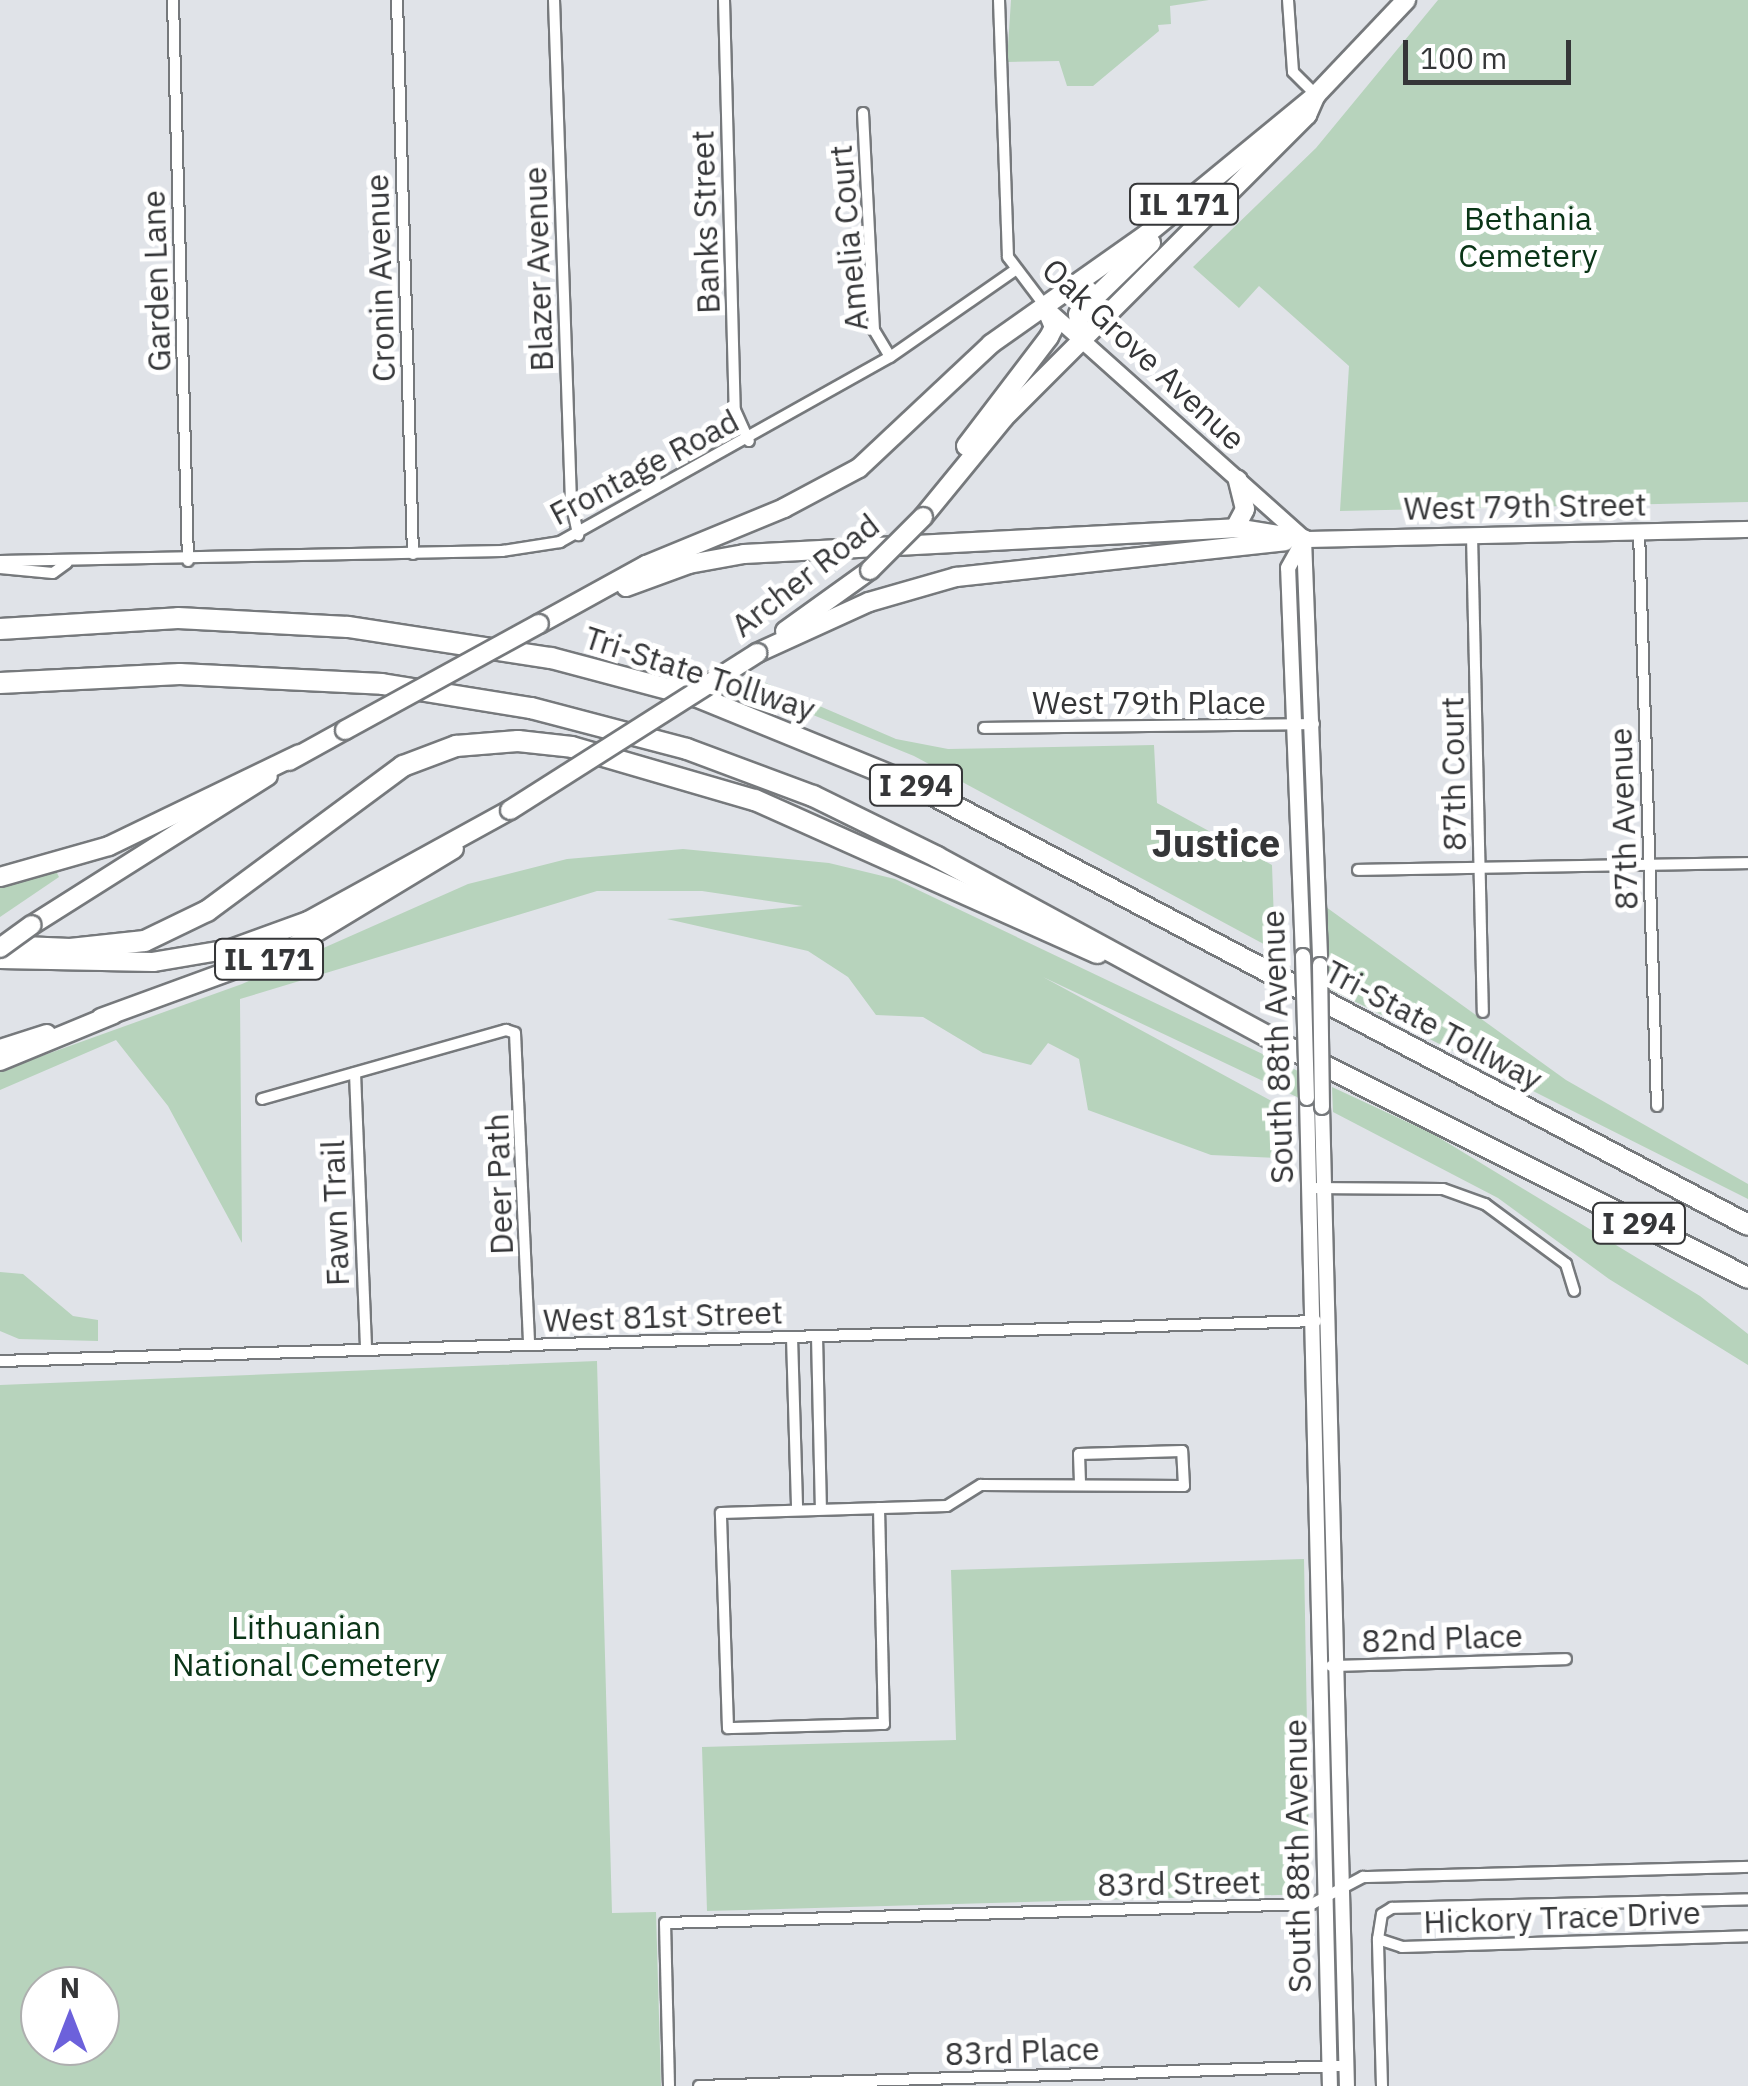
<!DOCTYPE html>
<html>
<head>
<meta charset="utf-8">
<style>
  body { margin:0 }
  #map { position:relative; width:1748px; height:2086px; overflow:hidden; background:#e0e3e8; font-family:"IBM Plex Sans",sans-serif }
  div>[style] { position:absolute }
  .green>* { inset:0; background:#b7d3bc }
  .roads { filter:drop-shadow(2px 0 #76797c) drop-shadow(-2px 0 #76797c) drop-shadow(0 2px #76797c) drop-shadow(0 -2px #76797c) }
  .minor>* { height:10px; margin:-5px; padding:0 5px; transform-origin:5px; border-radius:5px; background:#fff }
  .tertiary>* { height:14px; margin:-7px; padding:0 7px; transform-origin:7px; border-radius:7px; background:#fff }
  .secondary>* { height:15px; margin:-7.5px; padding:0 7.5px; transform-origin:7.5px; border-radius:7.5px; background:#fff }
  .primary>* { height:18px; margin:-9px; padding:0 9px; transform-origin:9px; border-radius:9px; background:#fff }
  .trunk>* { height:18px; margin:-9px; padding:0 9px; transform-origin:9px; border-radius:9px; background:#fff }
  .motorway>* { height:20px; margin:-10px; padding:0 10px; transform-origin:10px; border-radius:10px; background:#fff }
  .bridges { filter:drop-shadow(2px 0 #76797c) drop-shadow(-2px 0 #76797c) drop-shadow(0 2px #76797c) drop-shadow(0 -2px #76797c) }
  .tertiary-bridge>* { height:14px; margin:-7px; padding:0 7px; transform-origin:7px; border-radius:7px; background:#fff }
  .primary-bridge>* { height:18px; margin:-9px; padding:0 9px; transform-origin:9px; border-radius:9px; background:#fff }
  span { translate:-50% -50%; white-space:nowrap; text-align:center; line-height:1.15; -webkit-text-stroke:10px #fff; paint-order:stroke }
  .shield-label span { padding:2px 8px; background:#fff; border:2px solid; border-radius:8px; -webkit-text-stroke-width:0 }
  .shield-label { font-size:30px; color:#353638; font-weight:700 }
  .park-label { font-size:32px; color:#0a3517 }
  .street-label { font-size:32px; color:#353638 }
  .quarter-label { font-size:38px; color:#353638; font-weight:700 }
  .north { position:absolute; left:20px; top:1966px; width:100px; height:100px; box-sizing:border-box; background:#fff; border:2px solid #aeafaf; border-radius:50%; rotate:0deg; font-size:28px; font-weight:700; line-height:40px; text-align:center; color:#353638 }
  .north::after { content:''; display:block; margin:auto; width:35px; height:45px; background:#6c61db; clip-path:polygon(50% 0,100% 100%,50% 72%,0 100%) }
  .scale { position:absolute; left:1403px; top:40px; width:168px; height:45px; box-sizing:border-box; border:5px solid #353638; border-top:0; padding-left:12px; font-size:30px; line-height:35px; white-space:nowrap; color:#353638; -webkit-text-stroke:8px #fff; paint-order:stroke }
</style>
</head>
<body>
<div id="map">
  <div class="green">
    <i style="clip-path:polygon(1011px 0,1209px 0,1170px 6px,1171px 24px,1158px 25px,1159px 31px,1093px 86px,1067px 86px,1059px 61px,1007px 62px)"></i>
    <i style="clip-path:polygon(1438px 0,1748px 0,1748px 502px,1340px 511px,1349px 366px,1259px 286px,1239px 308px,1193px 267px,1316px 148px)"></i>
    <i style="clip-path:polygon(750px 676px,896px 739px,948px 749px,1154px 745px,1157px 803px,1272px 865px,1275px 950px,914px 756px,734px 683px)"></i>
    <i style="clip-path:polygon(683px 849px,829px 863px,895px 879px,1298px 1071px,1299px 1098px,1043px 977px,1279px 1105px,1278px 1158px,1211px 1155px,1088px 1110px,1079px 1059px,1048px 1043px,1031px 1065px,983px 1053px,923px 1017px,876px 1015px,848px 977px,808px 951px,667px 919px,803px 906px,702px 891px,597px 891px,240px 999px,242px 1243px,168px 1106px,116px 1040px,0 1090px,0 1071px,242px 984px,468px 884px,567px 859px)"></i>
    <i style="clip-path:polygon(56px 871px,59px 877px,0 917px,0 883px)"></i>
    <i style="clip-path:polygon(1326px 907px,1566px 1080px,1748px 1184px,1748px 1199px,1330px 989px)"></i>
    <i style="clip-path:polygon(1332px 1087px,1433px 1134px,1700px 1296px,1748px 1334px,1748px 1365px,1609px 1279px,1498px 1198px,1333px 1112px)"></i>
    <i style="clip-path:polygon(0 1272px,23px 1274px,73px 1316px,98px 1320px,98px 1341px,19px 1339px,0 1331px)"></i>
    <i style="clip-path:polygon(evenodd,597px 1361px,612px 1913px,656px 1912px,661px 2086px,0 2086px,0 1385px,597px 1361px,100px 1986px,100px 2046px,40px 2046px,40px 1986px,100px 1986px)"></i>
    <i style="clip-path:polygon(1304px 1559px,1310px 1894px,707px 1911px,702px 1747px,956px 1740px,951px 1570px)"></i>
  </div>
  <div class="roads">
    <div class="minor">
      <i style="left:173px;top:0;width:561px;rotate:88.47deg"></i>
      <i style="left:397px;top:0;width:554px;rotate:88.35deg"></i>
      <i style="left:554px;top:0;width:501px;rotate:88.06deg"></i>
      <i style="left:571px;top:501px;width:35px;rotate:78deg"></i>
      <i style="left:724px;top:0;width:410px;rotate:88.5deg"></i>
      <i style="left:735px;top:410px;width:34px;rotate:66deg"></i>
      <i style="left:999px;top:0;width:257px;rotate:88deg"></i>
      <i style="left:1008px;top:257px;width:61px;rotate:52.9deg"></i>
      <i style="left:1288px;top:0;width:72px;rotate:86deg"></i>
      <i style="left:1293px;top:72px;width:33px;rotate:45deg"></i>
      <i style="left:863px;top:113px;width:217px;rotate:87.1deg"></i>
      <i style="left:874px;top:330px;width:31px;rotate:59deg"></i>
      <i style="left:1639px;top:531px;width:575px;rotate:88.21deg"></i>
      <i style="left:1472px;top:535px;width:477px;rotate:88.7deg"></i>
      <i style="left:0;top:561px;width:502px;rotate:-1.14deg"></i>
      <i style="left:502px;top:551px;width:59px;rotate:-8.8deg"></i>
      <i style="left:560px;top:542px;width:378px;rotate:-29.3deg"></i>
      <i style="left:890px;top:357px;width:152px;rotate:-34.8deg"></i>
      <i style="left:0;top:568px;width:53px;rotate:5.4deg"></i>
      <i style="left:53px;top:573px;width:17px;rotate:-36deg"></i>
      <i style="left:984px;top:728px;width:330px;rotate:-0.7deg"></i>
      <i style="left:1358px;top:870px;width:390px;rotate:-1deg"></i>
      <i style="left:355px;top:1073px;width:277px;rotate:87.7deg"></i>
      <i style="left:262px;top:1099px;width:254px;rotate:-15.8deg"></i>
      <i style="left:506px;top:1030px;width:9px;rotate:18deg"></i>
      <i style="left:515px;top:1033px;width:312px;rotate:87.4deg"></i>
      <i style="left:1309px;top:1188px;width:134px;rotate:0.4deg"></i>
      <i style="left:1443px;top:1189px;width:45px;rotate:19.7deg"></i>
      <i style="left:1485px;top:1204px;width:101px;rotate:36.5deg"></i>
      <i style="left:1566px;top:1264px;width:28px;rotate:73deg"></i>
      <i style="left:817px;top:1336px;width:173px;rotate:88.7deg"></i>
      <i style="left:792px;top:1337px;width:173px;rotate:88.3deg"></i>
      <i style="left:0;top:1361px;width:1317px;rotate:-1.74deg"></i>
      <i style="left:879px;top:1508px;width:216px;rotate:88.7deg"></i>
      <i style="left:884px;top:1724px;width:156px;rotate:178.5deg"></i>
      <i style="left:728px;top:1728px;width:215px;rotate:-91.9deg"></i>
      <i style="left:721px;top:1513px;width:226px;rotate:-1.8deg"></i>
      <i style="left:947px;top:1506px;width:40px;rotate:-32deg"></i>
      <i style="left:981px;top:1485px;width:203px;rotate:0.3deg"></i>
      <i style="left:1184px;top:1486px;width:35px;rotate:-93deg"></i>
      <i style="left:1182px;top:1451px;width:103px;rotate:178.3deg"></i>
      <i style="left:1079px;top:1454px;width:28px;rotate:88deg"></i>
      <i style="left:1331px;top:1666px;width:235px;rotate:-1.7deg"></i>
      <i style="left:1378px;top:1939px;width:25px;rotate:18deg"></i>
      <i style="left:1402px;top:1947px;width:346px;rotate:-1.8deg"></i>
      <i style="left:669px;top:2086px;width:163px;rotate:-91.4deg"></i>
      <i style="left:665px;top:1923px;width:647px;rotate:-1.68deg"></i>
      <i style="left:1312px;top:1904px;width:58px;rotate:-27.9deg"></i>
      <i style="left:1363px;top:1877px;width:385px;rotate:-1.5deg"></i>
      <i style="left:699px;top:2086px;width:648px;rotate:-1.77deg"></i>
      <i style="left:1382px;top:2086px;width:147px;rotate:-91.6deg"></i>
      <i style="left:1378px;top:1939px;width:25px;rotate:-81deg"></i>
      <i style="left:1382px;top:1914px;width:12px;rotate:-31deg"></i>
      <i style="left:1392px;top:1908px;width:356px;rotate:-1.4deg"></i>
    </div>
    <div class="tertiary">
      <i style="left:1304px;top:539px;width:426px;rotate:87.8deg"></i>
      <i style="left:1303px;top:956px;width:388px;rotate:-92.2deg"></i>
      <i style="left:1288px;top:568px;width:33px;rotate:-61deg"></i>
      <i style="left:1307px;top:1098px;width:988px;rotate:88.67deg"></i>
      <i style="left:1322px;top:1107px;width:979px;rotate:88.54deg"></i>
    </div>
    <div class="secondary">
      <i style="left:1047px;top:309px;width:345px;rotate:41.8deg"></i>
      <i style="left:1304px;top:539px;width:444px;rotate:-1.3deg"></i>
    </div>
    <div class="primary">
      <i style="left:1080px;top:340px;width:26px;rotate:-94deg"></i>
      <i style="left:1078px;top:314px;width:102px;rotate:-44.2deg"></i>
      <i style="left:966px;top:446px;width:137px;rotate:-52.7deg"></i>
      <i style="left:1049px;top:337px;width:11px;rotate:-63deg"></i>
      <i style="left:1054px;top:327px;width:23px;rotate:-113deg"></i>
      <i style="left:923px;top:517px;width:128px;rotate:-50.7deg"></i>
      <i style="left:1004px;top:418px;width:429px;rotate:-45deg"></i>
      <i style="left:1307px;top:115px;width:22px;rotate:-66deg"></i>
      <i style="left:1235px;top:528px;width:21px;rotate:-62deg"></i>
      <i style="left:1245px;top:509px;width:30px;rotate:-104deg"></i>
      <i style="left:626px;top:587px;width:67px;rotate:-20.1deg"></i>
      <i style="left:689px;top:564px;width:56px;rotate:-10.3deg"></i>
      <i style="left:744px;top:554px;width:492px;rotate:-3deg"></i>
      <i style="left:1235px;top:528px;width:70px;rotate:9.1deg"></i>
      <i style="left:539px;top:624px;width:122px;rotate:-28.9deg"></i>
      <i style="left:646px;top:565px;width:149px;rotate:-22.4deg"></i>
      <i style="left:784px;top:508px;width:85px;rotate:-28.1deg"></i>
      <i style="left:859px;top:468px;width:181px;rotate:-43.2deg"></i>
      <i style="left:991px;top:344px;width:191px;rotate:-35.2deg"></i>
      <i style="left:1147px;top:234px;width:219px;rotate:-39.4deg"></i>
      <i style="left:1316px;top:95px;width:131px;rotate:-46.5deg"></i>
      <i style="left:785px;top:631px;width:105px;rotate:-35.7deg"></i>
      <i style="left:757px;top:653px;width:123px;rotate:-24.5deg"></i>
      <i style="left:869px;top:602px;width:91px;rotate:-16deg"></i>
      <i style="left:956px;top:577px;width:331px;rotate:-6.2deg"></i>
      <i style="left:289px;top:761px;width:64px;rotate:-29deg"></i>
      <i style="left:32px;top:925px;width:279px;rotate:-32.3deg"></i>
      <i style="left:101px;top:1018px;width:198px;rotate:-20.1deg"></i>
      <i style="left:287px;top:950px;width:195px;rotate:-31.2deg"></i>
      <i style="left:0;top:1049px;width:49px;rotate:-17.7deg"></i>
    </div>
    <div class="trunk">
      <i style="left:0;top:877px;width:113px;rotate:-15.9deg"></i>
      <i style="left:109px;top:846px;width:211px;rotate:-25.8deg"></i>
      <i style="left:0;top:959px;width:153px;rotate:1.1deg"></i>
      <i style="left:153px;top:962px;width:79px;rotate:-9.5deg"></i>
      <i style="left:231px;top:949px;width:82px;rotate:-20deg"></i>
      <i style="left:308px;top:921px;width:230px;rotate:-28.8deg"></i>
      <i style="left:0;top:1061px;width:123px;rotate:-22.4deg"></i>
    </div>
    <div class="motorway">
      <i style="left:0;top:629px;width:178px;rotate:-3.5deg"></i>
      <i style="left:178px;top:618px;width:170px;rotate:3deg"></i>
      <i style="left:348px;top:627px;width:205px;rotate:8.7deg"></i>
      <i style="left:551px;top:658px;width:152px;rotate:14.9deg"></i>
      <i style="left:698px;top:697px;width:238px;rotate:22.2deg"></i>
      <i style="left:918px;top:787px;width:938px;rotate:27.82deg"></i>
      <i style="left:0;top:683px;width:180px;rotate:-2.9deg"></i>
      <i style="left:180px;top:674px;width:202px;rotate:2.8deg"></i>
      <i style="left:382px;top:684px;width:151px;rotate:9.2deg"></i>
      <i style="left:531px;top:708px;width:161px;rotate:14.7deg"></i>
      <i style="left:687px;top:749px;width:134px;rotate:20.5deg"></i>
      <i style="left:813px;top:796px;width:138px;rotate:26.2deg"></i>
      <i style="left:937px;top:857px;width:400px;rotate:28.5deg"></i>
      <i style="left:1289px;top:1048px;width:513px;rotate:26.61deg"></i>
      <i style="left:0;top:946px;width:70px;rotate:2.5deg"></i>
      <i style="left:70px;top:949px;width:75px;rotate:-6.1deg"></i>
      <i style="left:145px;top:941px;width:69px;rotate:-25.8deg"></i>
      <i style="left:207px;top:911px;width:244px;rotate:-36.5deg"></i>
      <i style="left:403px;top:766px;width:57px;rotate:-20.7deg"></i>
      <i style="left:456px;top:746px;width:62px;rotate:-4.6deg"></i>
      <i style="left:518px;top:741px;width:54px;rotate:6.3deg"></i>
      <i style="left:572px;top:747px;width:191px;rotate:16.2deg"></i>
      <i style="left:755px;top:800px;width:375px;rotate:24.1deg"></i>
    </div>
  </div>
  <div class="bridges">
    <div class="tertiary-bridge">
      <i style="left:1303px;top:956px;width:142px;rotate:88.4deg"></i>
      <i style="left:1320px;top:965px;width:142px;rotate:89.2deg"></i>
    </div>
    <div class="primary-bridge">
      <i style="left:870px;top:570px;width:75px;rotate:-45deg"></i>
      <i style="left:345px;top:730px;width:221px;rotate:-28.7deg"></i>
      <i style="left:510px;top:810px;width:293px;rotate:-32.4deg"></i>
      <i style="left:0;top:948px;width:39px;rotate:-36deg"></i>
    </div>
  </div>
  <div class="shield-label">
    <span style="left:1184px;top:204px">IL 171</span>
    <span style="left:916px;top:785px">I 294</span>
    <span style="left:269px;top:959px">IL 171</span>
    <span style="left:1639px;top:1223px">I 294</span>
  </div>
  <div class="park-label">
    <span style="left:1528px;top:237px">Bethania<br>Cemetery</span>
    <span style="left:306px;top:1646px">Lithuanian<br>National Cemetery</span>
  </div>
  <div class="street-label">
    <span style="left:705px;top:222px;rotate:-92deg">Banks Street</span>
    <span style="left:848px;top:238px;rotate:-95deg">Amelia Court</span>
    <span style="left:538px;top:269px;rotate:-92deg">Blazer Avenue</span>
    <span style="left:380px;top:278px;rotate:-92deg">Cronin Avenue</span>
    <span style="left:156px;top:281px;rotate:-92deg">Garden Lane</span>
    <span style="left:1144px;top:354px;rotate:43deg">Oak Grove Avenue</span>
    <span style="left:644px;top:467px;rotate:-28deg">Frontage Road</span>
    <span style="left:1525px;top:506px;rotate:-1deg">West 79th Street</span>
    <span style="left:805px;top:575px;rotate:-38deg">Archer Road</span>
    <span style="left:700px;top:673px;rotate:18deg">Tri-State Tollway</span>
    <span style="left:1149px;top:702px">West 79th Place</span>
    <span style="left:1453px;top:774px;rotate:-91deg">87th Court</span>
    <span style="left:1623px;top:819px;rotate:-92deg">87th Avenue</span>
    <span style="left:1434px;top:1025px;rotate:28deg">Tri-State Tollway</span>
    <span style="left:1277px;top:1047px;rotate:-92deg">South 88th Avenue</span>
    <span style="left:499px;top:1184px;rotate:-92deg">Deer Path</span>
    <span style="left:335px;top:1213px;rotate:-92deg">Fawn Trail</span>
    <span style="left:663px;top:1316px;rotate:-2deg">West 81st Street</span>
    <span style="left:1442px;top:1638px;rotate:-2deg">82nd Place</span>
    <span style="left:1297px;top:1856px;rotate:-91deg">South 88th Avenue</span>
    <span style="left:1179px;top:1883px;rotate:-1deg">83rd Street</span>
    <span style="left:1562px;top:1917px;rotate:-2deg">Hickory Trace Drive</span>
    <span style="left:1022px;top:2051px;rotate:-2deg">83rd Place</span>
  </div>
  <div class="quarter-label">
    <span style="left:1216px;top:843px">Justice</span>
  </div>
  <div class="north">N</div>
  <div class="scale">100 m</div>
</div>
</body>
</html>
